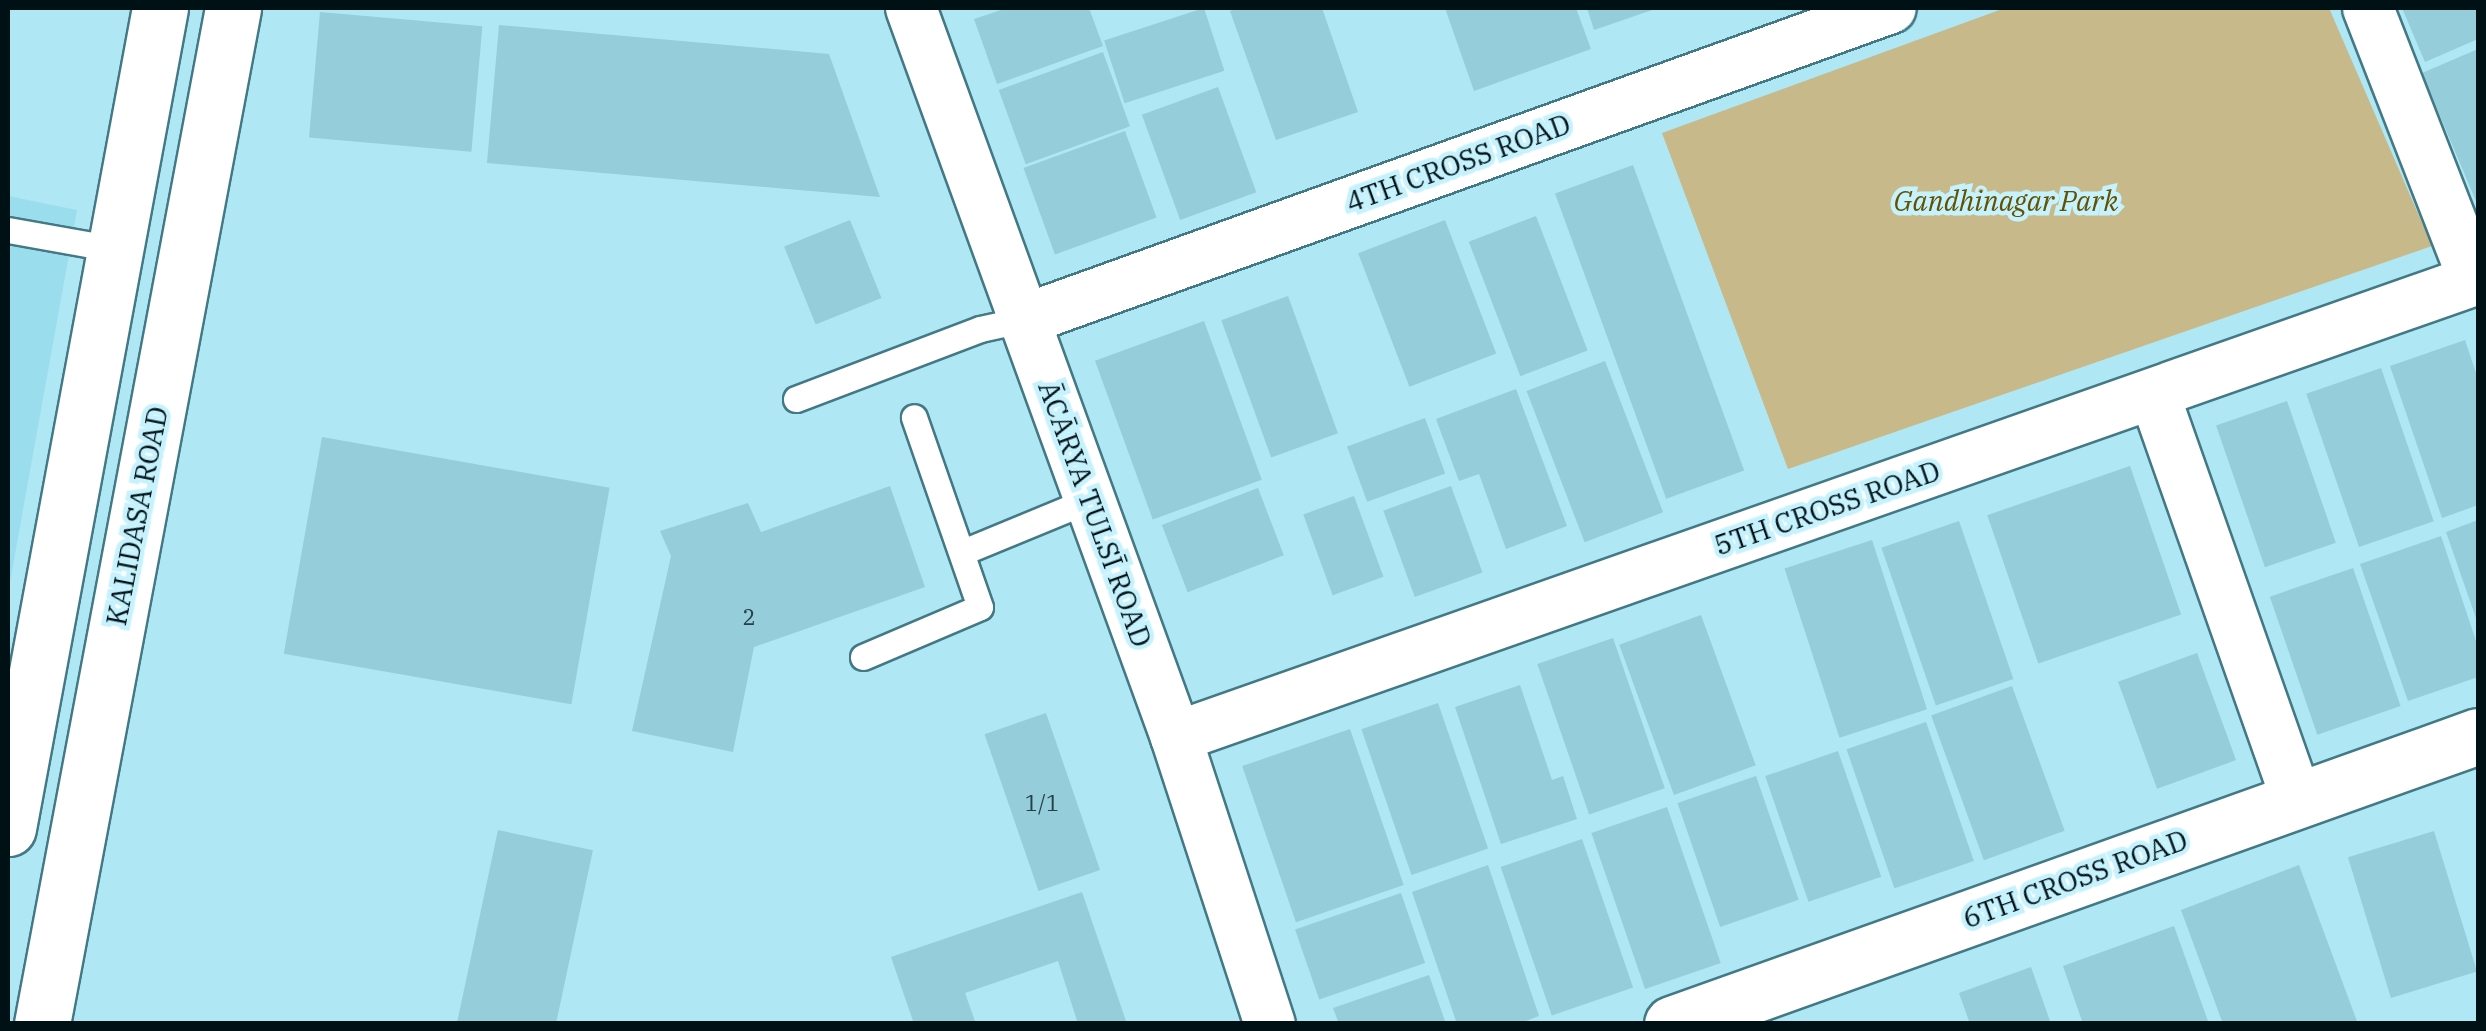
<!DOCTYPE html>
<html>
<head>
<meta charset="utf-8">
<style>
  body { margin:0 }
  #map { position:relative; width:2486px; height:1031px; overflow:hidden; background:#afe7f4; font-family:"IBM Plex Serif",serif }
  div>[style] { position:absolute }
  .built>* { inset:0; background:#9addec }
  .green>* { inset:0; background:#c7b989 }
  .building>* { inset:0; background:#95cdda; transform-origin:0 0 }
  .roads { filter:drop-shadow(2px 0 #437985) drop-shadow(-2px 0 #437985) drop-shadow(0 2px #437985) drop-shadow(0 -2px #437985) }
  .service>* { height:25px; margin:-12.5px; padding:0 12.5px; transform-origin:12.5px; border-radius:12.5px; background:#fff }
  .minor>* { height:50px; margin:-25px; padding:0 25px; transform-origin:25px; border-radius:25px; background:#fff }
  .tertiary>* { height:55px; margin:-27.5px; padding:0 27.5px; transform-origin:27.5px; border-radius:27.5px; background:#fff }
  span { translate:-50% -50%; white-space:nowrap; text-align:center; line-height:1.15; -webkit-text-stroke:9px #c5f2fd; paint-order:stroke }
  .number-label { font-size:22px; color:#254047 }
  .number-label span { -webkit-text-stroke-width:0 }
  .street-label { font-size:28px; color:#001116 }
  .park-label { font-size:28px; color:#645100; font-style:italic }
  .frame { position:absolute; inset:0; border:10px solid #001116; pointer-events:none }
</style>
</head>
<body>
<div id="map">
  <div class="built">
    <i style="clip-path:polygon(8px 196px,77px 210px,8px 593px)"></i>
  </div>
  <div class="green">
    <i style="clip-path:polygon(2005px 8px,2329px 8px,2432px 246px,1788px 469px,1662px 133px)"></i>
  </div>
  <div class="building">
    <i style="clip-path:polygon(1007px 8px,1089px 8px,1103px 46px,997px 84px,974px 19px)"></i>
    <i style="left:1204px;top:8px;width:66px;height:105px;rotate:72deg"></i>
    <i style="clip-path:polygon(1241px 8px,1322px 8px,1358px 112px,1276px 140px,1230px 11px)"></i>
    <i style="clip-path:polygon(1445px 8px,1576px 8px,1591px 49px,1474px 91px)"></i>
    <i style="clip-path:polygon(1587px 8px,1658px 8px,1594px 30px)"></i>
    <i style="clip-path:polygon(2402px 8px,2478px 8px,2478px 39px,2425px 62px)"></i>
    <i style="left:320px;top:12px;width:163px;height:126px;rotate:5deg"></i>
    <i style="clip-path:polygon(499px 25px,829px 54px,880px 197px,487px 163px)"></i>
    <i style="clip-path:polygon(2478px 49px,2478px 206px,2422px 73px)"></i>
    <i style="left:1103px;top:52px;width:79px;height:111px;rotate:70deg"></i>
    <i style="left:1218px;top:87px;width:112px;height:81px;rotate:70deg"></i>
    <i style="left:1125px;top:131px;width:92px;height:108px;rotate:70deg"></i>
    <i style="left:1633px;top:165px;width:325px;height:83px;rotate:70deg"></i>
    <i style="left:1536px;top:216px;width:144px;height:72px;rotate:69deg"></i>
    <i style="left:850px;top:220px;width:84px;height:71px;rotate:68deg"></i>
    <i style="left:1445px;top:220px;width:143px;height:93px;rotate:69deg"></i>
    <i style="left:1288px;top:296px;width:146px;height:71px;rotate:70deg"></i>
    <i style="left:1204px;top:321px;width:169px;height:116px;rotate:70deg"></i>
    <i style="clip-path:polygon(2465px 340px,2478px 379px,2478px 505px,2442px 518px,2390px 366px)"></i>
    <i style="left:1605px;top:361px;width:162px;height:84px;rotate:69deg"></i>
    <i style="left:2381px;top:368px;width:162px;height:79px;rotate:71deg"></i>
    <i style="clip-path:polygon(1516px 389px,1567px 526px,1506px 549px,1479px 474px,1459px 481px,1436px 419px)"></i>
    <i style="left:2287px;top:401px;width:150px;height:75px;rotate:71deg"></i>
    <i style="left:1425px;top:418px;width:59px;height:83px;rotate:70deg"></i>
    <i style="left:322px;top:437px;width:292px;height:220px;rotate:10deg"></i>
    <i style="left:2130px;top:466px;width:157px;height:151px;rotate:71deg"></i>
    <i style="clip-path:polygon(890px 486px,925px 587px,754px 647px,733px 752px,632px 731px,671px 556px,660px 531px,748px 503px,761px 532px)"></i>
    <i style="left:1451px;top:486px;width:92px;height:72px;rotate:70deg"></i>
    <i style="left:1258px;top:488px;width:72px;height:103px;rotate:69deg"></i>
    <i style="left:1354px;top:496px;width:86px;height:54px;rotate:70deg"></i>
    <i style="clip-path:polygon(2478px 520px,2478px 624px,2446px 532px)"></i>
    <i style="left:1959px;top:521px;width:167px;height:82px;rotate:71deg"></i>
    <i style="clip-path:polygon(2441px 536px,2478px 647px,2478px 677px,2408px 701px,2360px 564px)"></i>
    <i style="left:1872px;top:540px;width:178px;height:92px;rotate:72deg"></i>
    <i style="left:2353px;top:568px;width:146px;height:88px;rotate:71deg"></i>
    <i style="left:1701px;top:615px;width:160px;height:87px;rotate:70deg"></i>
    <i style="left:1613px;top:638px;width:159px;height:80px;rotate:71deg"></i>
    <i style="left:2197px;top:653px;width:114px;height:84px;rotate:70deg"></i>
    <i style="clip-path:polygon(1520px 685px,1552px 780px,1563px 776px,1577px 819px,1501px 844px,1455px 707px)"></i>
    <i style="left:2012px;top:686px;width:154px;height:86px;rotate:70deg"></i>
    <i style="left:1438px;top:703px;width:154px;height:81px;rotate:71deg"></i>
    <i style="left:1046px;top:713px;width:166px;height:65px;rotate:71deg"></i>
    <i style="left:1926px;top:722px;width:147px;height:84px;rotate:71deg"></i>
    <i style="left:1350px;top:729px;width:165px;height:114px;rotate:71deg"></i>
    <i style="left:1838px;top:751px;width:133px;height:77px;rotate:71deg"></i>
    <i style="left:1756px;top:776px;width:131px;height:83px;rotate:71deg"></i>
    <i style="left:1667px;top:807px;width:165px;height:80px;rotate:71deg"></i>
    <i style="left:498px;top:830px;width:97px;height:198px;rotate:12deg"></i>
    <i style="left:2434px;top:831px;width:147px;height:90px;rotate:73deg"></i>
    <i style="left:1582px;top:839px;width:157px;height:86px;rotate:71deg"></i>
    <i style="clip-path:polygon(1488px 865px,1539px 1016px,1518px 1024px,1457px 1024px,1412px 892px)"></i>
    <i style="clip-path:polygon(2299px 865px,2358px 1024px,2223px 1024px,2181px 910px)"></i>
    <i style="clip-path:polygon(1082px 892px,1127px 1024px,1078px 1024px,1058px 961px,965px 993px,976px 1024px,914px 1024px,891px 957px)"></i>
    <i style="left:1401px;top:893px;width:74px;height:112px;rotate:71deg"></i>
    <i style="clip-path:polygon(2174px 926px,2209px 1024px,2083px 1024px,2063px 966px)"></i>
    <i style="clip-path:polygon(2031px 967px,2051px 1024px,1970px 1024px,1959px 993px)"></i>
    <i style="clip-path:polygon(1429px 975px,1446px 1024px,1339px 1024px,1333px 1008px)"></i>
  </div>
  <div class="roads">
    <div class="service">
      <i style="left:8px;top:230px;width:109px;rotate:10.1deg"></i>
      <i style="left:796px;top:399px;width:197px;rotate:-20.8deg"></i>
      <i style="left:980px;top:329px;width:47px;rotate:-12.3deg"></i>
      <i style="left:963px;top:552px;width:136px;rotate:-22.4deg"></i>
      <i style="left:863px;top:657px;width:127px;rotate:-23.1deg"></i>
      <i style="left:980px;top:607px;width:201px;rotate:-109.2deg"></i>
    </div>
    <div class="minor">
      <i style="left:911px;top:8px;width:776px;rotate:70.02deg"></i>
      <i style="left:1176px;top:737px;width:302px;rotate:71.9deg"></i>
      <i style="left:2368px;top:8px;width:292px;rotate:68.7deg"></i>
      <i style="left:1026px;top:319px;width:919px;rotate:-19.78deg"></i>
      <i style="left:2154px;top:394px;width:430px;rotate:70.6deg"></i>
      <i style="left:1176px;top:737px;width:1380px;rotate:-19.38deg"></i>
    </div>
    <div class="tertiary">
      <i style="left:8px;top:828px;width:834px;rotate:-79.5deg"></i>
      <i style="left:42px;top:1024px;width:1034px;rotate:-79.35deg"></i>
      <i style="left:1672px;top:1024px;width:856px;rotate:-19.66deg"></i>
    </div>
  </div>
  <div class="number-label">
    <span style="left:749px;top:617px">2</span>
    <span style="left:1042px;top:803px">1/1</span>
  </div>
  <div class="street-label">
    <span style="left:1458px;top:163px;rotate:-20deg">4TH CROSS ROAD</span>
    <span style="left:1827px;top:508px;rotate:-19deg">5TH CROSS ROAD</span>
    <span style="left:1095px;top:514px;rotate:70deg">ĀCĀRYA TULSĪ ROAD</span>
    <span style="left:137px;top:516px;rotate:-79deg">KALIDASA ROAD</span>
    <span style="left:2075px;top:879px;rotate:-20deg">6TH CROSS ROAD</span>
  </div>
  <div class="park-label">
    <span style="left:2006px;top:201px">Gandhinagar Park</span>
  </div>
  <div class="frame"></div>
</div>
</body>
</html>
